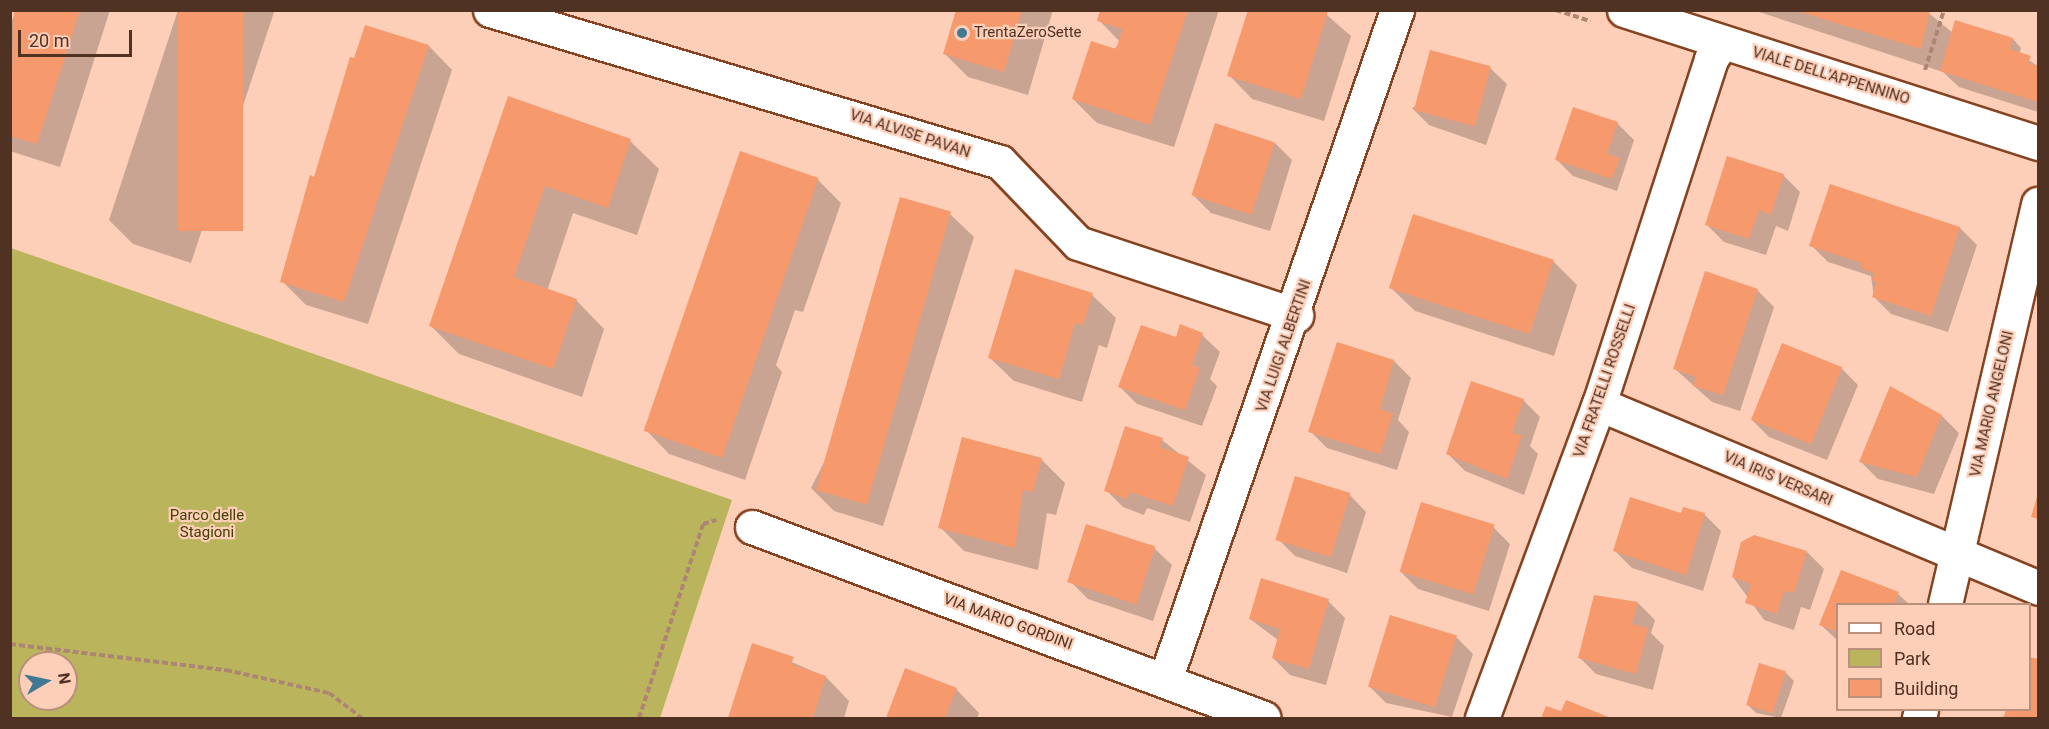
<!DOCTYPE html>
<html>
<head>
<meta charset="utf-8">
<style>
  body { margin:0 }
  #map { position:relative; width:2049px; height:729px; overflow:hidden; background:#fdceb8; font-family:Roboto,sans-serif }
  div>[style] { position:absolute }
  .green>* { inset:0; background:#bab55c }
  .shadow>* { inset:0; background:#0003 }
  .building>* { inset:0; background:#f69a6d; transform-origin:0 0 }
  .path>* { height:4px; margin-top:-2px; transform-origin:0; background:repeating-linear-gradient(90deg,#ad8673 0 6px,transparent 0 9px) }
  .roads { filter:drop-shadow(2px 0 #854321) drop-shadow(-2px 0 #854321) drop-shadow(0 2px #854321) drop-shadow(0 -2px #854321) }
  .street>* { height:33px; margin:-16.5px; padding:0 16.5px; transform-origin:16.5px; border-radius:16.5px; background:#fff }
  .secondary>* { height:33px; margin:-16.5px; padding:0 16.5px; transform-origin:16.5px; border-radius:16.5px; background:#fff }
  .dots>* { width:16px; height:16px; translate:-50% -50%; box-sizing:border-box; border:3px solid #fdceb8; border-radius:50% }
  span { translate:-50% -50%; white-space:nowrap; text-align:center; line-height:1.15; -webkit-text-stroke:4.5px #fdceb8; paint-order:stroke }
  .poi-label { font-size:15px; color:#503223 }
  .left { translate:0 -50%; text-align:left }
  .street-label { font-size:15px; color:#503223 }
  .park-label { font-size:15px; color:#434003 }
  .frame { position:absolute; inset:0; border:12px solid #503223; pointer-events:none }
  .legend { position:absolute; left:1836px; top:603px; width:195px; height:108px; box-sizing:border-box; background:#fdceb8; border:2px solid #b8907c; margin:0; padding:8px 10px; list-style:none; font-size:18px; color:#503223 }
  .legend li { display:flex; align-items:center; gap:12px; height:30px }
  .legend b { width:30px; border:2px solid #b8907c }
  .north { position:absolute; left:18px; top:651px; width:60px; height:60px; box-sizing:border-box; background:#fdceb8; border:2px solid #b8907c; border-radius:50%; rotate:81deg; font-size:16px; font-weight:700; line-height:24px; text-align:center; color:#503223 }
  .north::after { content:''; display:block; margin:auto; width:21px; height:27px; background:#3f7a92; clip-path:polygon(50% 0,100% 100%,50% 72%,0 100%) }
  .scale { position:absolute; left:18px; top:30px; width:114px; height:27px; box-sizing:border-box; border:3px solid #503223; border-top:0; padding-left:8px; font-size:18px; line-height:21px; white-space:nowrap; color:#503223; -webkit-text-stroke:4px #fdceb8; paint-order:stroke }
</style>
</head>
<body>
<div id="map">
  <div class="green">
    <i style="clip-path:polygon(evenodd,11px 248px,732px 500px,660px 718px,11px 718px,11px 248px,30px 663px,66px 663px,66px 699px,30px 699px,30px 663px)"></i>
  </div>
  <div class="shadow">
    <i style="clip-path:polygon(16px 10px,110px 10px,60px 167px,10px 151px,10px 26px)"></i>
    <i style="clip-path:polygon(178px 10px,274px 12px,191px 263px,133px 244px,109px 220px)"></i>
    <i style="clip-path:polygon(957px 10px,1053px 10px,1028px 95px,968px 77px,944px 53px)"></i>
    <i style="clip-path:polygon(1102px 10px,1219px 10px,1174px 147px,1097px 123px,1073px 99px,1120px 42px,1099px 20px)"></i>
    <i style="clip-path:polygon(1249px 10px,1321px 10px,1351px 36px,1324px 121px,1252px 99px,1229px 75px)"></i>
    <i style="clip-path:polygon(1753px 10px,1925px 10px,1953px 33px,2013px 39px,2021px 48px,2019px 54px,2038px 66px,2038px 112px,1959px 87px,1943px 72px)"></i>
    <i style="clip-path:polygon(366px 27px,429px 46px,452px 70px,368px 324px,306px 305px,282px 281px)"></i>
    <i style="clip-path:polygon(1490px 68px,1507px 84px,1486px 145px,1429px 125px,1412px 108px)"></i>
    <i style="clip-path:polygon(509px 98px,630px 141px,659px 169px,637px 235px,573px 213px,547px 291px,576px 300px,604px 329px,582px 397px,459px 354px,431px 326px)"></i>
    <i style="clip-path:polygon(1617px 123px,1634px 140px,1617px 191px,1573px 176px,1556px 159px)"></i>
    <i style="clip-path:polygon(1275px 143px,1292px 160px,1270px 231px,1211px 213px,1194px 196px)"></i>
    <i style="clip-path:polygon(1783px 175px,1800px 192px,1788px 231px,1776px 226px,1766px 255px,1724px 242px,1707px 225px)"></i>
    <i style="clip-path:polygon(817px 179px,841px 203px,803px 312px,795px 310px,776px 365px,782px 372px,745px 480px,669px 454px,646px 430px)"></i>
    <i style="clip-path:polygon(950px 214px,974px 237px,883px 526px,834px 511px,811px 488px)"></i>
    <i style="clip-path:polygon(1960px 228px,1977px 245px,1948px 332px,1891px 314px,1874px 297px,1871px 276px,1828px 262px,1811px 245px)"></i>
    <i style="clip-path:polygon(1553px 261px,1577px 285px,1554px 356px,1415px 311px,1391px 288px)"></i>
    <i style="clip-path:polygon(1757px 290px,1774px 307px,1740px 411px,1712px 402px,1675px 369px)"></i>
    <i style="clip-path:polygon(1092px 295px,1116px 318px,1107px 348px,1099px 345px,1082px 402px,1014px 381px,990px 358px)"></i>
    <i style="clip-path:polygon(1181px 326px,1202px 335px,1220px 352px,1210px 379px,1217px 386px,1202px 426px,1137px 404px,1120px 387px,1176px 339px)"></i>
    <i style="clip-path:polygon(1394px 361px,1411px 378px,1398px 420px,1409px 432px,1397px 470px,1327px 448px,1310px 431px)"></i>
    <i style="clip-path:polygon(1841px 368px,1858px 385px,1827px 460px,1769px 437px,1752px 420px)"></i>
    <i style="clip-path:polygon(1890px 388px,1942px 416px,1959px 433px,1934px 494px,1878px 479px,1861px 462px)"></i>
    <i style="clip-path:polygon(1523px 400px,1540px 417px,1530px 446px,1538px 454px,1524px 495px,1465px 471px,1448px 454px)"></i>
    <i style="clip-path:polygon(1162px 440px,1206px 475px,1190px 522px,1147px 508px,1144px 515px,1123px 507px,1106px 490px)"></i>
    <i style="clip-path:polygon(1041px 459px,1065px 483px,1056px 515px,1047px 513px,1038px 570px,964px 551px,940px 527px)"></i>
    <i style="clip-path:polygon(1349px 494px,1366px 512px,1347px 573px,1295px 556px,1278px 539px)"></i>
    <i style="clip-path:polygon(1704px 514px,1721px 531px,1703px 591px,1632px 568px,1615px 551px,1682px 515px)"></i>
    <i style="clip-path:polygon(1493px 527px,1510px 544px,1489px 611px,1418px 589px,1401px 572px)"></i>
    <i style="clip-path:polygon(1154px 548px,1172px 565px,1153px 621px,1088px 599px,1071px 582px)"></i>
    <i style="clip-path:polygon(1807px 552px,1824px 569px,1810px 610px,1801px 607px,1794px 630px,1764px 620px,1733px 577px)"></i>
    <i style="clip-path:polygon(1842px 572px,1898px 594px,1909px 604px,1838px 604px,1838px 641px,1821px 625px)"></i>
    <i style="clip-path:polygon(1328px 601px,1345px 618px,1326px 685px,1290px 675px,1273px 658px,1278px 640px,1250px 619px)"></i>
    <i style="clip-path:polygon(1638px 603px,1655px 620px,1651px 633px,1664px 646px,1653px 690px,1596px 674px,1579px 657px)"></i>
    <i style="clip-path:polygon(1456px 637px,1473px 654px,1452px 717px,1386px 703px,1369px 686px)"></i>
    <i style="clip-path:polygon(753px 645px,826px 677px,849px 701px,844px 718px,730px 718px)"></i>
    <i style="clip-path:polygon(2030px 658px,2038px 661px,2038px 718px,2005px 718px,2007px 710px,2030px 710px)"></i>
    <i style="clip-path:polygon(906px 670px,956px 689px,979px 713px,977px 718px,887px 718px)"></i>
    <i style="clip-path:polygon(1785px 672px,1794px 681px,1781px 718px,1756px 713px,1748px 705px)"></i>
    <i style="clip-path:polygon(1566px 702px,1607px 718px,1542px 718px,1547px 708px,1562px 713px)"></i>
  </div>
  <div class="building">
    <i style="clip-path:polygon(14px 10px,80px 10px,37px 144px,10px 136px)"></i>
    <i style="left:177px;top:10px;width:66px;height:221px"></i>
    <i style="clip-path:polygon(956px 10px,1022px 10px,1004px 72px,943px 54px)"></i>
    <i style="clip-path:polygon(1100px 10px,1188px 10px,1150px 125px,1072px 99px,1091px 41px,1116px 49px,1121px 34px,1123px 29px,1097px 21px)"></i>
    <i style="clip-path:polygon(1248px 10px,1328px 11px,1301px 99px,1227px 76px)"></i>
    <i style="clip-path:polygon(1930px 10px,1921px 49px,1797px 11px,1797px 10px)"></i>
    <i style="clip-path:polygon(1955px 20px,2013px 38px,2010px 49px,2031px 56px,2028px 63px,2038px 66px,2038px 102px,1940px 71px)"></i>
    <i style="clip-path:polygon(365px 25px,429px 45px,344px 302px,280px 282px,310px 175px,314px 177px,350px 57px,354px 58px)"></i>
    <i style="left:1430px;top:50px;width:63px;height:62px;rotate:15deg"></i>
    <i style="clip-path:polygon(508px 96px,631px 139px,608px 208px,545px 186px,514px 277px,577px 299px,553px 369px,429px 326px)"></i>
    <i style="clip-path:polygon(1573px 107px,1618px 122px,1607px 154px,1620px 158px,1612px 179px,1555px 160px)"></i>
    <i style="left:1215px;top:123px;width:63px;height:76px;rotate:18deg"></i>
    <i style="left:740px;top:151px;width:83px;height:296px;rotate:19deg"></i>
    <i style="clip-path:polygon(1727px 156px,1784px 174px,1771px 215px,1759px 210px,1749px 239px,1705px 225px)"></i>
    <i style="clip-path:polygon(1830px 184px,1960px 227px,1931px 316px,1872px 297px,1877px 282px,1872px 280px,1874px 273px,1861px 268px,1862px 263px,1809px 246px)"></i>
    <i style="left:900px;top:197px;width:53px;height:305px;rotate:16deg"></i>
    <i style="left:1413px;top:214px;width:148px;height:78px;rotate:18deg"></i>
    <i style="clip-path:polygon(1015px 269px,1093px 293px,1083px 325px,1075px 323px,1059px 379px,988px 358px)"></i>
    <i style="clip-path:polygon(1705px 271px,1758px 289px,1723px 395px,1693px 386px,1696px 377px,1673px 369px)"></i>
    <i style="clip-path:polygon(1180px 324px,1203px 333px,1192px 365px,1200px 368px,1185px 410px,1118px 387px,1141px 325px,1176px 337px)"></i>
    <i style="clip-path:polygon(1337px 342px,1394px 360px,1380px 409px,1393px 414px,1380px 454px,1308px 432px)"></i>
    <i style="left:1782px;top:343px;width:65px;height:83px;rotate:22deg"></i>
    <i style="clip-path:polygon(1471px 381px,1524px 399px,1512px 433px,1522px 435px,1507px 479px,1446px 454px)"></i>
    <i style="clip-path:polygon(1890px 386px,1942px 415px,1917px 477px,1859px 462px)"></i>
    <i style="clip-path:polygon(1125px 426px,1163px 438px,1160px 447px,1189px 457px,1173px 506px,1130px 492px,1127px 499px,1104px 491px)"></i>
    <i style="clip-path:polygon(962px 437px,1042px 458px,1033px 492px,1023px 490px,1015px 548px,938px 528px)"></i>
    <i style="left:1295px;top:476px;width:58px;height:67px;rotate:17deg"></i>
    <i style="clip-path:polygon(2038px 493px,2038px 519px,2031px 517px)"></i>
    <i style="clip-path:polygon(1630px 497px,1681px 513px,1683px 507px,1705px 513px,1686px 575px,1613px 551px)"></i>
    <i style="left:1421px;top:502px;width:77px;height:73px;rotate:17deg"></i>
    <i style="left:1086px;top:524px;width:73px;height:61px;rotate:18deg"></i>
    <i style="clip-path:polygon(1754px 535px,1807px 551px,1794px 593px,1784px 591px,1777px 614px,1745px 603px,1751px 584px,1732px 577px,1741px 542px)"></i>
    <i style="clip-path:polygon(1841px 570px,1899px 592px,1894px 604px,1838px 604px,1838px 632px,1819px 625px)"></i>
    <i style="clip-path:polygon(1261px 578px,1329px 599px,1309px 669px,1272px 658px,1280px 629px,1249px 619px)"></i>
    <i style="clip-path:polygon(1594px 595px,1638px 602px,1632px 624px,1648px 628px,1636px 674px,1578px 658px)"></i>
    <i style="left:1390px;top:615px;width:70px;height:75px;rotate:17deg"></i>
    <i style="clip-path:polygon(752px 643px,794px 657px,791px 664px,826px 676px,813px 718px,728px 718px)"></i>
    <i style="clip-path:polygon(2030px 657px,2038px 659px,2038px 718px,2003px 718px,2006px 710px,2030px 710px)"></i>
    <i style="left:1759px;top:663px;width:28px;height:44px;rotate:17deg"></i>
    <i style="clip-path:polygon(905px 668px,957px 688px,945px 718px,886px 718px)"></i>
    <i style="clip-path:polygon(1566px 700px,1611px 718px,1541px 718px,1546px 706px,1561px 711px)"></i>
  </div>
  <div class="path">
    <i style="left:1556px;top:10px;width:36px;rotate:18deg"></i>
    <i style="left:1925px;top:70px;width:63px;rotate:-72.4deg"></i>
    <i style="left:10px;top:644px;width:218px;rotate:6.9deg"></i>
    <i style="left:226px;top:670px;width:106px;rotate:12.6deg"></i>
    <i style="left:329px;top:693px;width:41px;rotate:37.1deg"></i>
    <i style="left:639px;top:718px;width:204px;rotate:-71.7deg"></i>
    <i style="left:703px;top:524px;width:14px;rotate:-17deg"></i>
  </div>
  <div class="roads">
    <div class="street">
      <i style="left:490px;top:10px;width:532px;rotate:16.6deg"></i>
      <i style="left:1000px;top:162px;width:112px;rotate:46.1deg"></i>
      <i style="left:1078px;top:243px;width:230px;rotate:18.3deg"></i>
      <i style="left:1599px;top:404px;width:476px;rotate:22.7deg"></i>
      <i style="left:752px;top:527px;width:546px;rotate:20.46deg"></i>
      <i style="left:1945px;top:604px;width:411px;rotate:-76.9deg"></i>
      <i style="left:1165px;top:680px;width:709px;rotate:-70.9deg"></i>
      <i style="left:1482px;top:718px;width:335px;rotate:-69.6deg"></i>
      <i style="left:1599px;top:404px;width:363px;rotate:-72deg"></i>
      <i style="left:1711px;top:59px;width:20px;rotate:-57deg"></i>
      <i style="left:1919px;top:718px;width:8px;rotate:-76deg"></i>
    </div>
    <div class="secondary">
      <i style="left:1624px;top:10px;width:435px;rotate:17.8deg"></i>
    </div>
  </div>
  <div class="dots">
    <i style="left:962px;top:33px;background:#3f7a92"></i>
  </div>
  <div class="poi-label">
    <span class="left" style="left:974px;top:33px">TrentaZeroSette</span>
  </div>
  <div class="street-label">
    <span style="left:1831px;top:76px;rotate:17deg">VIALE DELL'APPENNINO</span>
    <span style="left:910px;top:134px;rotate:18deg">VIA ALVISE PAVAN</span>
    <span style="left:1284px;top:346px;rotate:-71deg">VIA LUIGI ALBERTINI</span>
    <span style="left:1605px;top:381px;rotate:-71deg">VIA FRATELLI ROSSELLI</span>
    <span style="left:1992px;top:404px;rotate:-77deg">VIA MARIO ANGELONI</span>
    <span style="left:1778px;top:479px;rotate:23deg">VIA IRIS VERSARI</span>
    <span style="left:1008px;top:622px;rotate:20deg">VIA MARIO GORDINI</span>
  </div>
  <div class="park-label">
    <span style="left:207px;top:524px">Parco delle<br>Stagioni</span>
  </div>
  <div class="frame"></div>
  <ul class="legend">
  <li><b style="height:8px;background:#fff"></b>Road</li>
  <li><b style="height:16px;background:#bab55c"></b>Park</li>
  <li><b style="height:16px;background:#f69a6d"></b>Building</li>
  </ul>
  <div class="north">N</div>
  <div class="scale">20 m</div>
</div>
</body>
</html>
